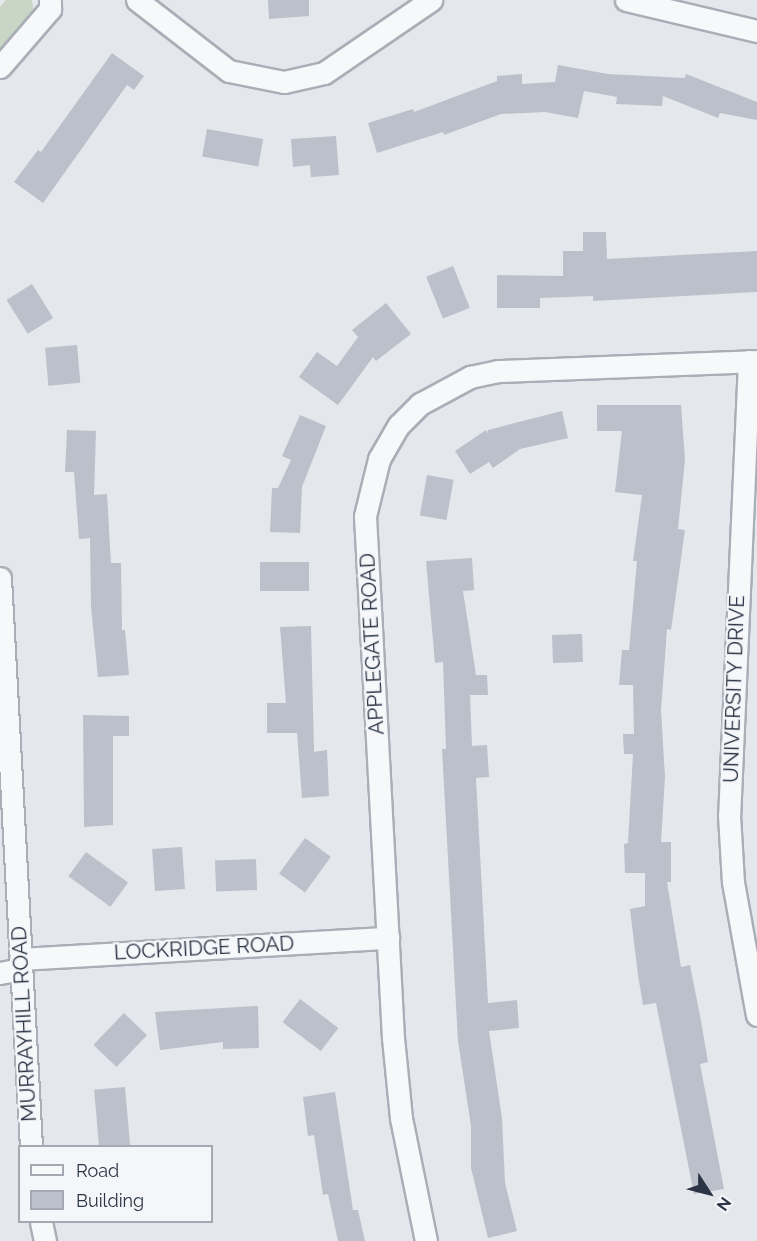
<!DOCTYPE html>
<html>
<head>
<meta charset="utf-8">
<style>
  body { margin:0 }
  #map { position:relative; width:757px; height:1241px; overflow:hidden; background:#e4e7ec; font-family:Raleway,sans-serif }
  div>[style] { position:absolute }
  .green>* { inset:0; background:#c9d6c5 }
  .building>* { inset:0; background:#bbc0ca; transform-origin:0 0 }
  .roads { filter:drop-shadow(2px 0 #a9aeb7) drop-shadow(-2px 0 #a9aeb7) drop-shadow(0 2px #a9aeb7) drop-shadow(0 -2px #a9aeb7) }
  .minor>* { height:21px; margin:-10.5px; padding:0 10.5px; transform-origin:10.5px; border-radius:10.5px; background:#f7f8fa }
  span { translate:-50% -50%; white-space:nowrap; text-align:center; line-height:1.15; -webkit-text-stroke:4.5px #f4f6f9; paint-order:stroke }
  .street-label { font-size:21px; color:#2b3445 }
  .legend { position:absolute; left:18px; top:1145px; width:195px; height:78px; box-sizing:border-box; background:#f4f6f9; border:2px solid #a4a8b1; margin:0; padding:8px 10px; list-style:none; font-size:18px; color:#2b3445 }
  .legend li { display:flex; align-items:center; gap:12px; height:30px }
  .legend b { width:30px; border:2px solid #a4a8b1 }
  .north { position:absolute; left:679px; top:1163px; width:60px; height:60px; -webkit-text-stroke:4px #f4f6f9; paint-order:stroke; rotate:126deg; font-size:16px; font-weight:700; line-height:24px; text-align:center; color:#2b3445 }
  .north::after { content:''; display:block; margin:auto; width:21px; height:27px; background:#2b3445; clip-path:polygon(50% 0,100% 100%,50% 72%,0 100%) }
</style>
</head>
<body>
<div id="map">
  <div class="green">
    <i style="clip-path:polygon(6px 0,32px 0,34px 12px,0 54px,0 7px)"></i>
  </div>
  <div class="building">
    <i style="clip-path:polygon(268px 0,309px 0,309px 16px,269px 19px)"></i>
    <i style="clip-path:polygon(112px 53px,144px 76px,134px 90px,127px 85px,43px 203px,14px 182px,38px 150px,41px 152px)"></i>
    <i style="clip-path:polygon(558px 65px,608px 74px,685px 78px,686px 74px,757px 102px,757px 120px,720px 113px,718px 118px,663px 96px,662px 106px,616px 104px,617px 97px,584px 91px,578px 118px,545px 112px,501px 114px,444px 135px,443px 132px,377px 153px,368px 123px,413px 109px,414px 112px,497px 81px,497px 76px,522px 74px,522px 84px,555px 82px)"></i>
    <i style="left:207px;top:129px;width:57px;height:28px;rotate:10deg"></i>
    <i style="clip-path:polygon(336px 136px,339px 175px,311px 177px,310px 165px,293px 167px,291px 139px)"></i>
    <i style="clip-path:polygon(583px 232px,606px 232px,607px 259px,757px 251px,757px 292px,593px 301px,593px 296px,540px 298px,540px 308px,497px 308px,497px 275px,563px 276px,563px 251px,583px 251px)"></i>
    <i style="left:453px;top:266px;width:45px;height:29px;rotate:68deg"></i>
    <i style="left:32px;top:284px;width:40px;height:30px;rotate:58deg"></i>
    <i style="clip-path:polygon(386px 303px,411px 334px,376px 361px,373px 357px,338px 405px,299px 377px,317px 352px,337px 366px,358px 337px,352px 330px)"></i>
    <i style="left:77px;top:345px;width:38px;height:32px;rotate:85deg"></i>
    <i style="clip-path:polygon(597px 405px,681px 405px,685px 460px,678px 529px,685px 530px,671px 630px,667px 629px,661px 710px,665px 777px,661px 842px,671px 842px,671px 882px,667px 882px,681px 967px,690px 965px,701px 1021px,708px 1062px,700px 1064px,724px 1189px,694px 1194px,656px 1003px,643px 1005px,638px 975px,630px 909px,645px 906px,645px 873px,625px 873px,624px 844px,628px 843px,633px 754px,624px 754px,623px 734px,634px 734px,633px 685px,619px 685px,622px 650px,629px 650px,637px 561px,633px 561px,642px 495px,615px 492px,622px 431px,597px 431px)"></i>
    <i style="clip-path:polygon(562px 411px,568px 438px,520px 449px,493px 468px,489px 462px,470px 474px,455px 451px,486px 430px,488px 433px,488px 430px)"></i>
    <i style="clip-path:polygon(300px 415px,326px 426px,302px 487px,300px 533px,270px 532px,272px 488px,278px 488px,291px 460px,282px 456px)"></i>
    <i style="clip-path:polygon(67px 430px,96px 431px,94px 495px,107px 494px,111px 563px,121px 563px,122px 630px,125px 630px,129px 675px,98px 677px,91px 607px,90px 538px,79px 539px,74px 472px,65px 472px)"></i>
    <i style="left:427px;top:475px;width:27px;height:41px;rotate:10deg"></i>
    <i style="clip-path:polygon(472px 558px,474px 590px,463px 591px,476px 675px,487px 675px,488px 695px,470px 695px,472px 746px,487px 745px,489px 777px,476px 778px,488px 1003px,517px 1000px,519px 1028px,489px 1031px,502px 1118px,505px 1183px,517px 1231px,488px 1238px,471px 1168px,471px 1126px,458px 1041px,442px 749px,446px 749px,443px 662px,435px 663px,426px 561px)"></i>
    <i style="left:309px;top:562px;width:29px;height:49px;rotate:90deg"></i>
    <i style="clip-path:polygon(311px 626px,314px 752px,327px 750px,329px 796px,302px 798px,297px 733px,267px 733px,267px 703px,286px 703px,280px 627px)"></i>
    <i style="left:582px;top:634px;width:28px;height:30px;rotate:88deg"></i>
    <i style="clip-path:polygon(83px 715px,129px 716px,129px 736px,113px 736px,113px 825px,84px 827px)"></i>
    <i style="left:305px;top:838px;width:32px;height:44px;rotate:36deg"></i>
    <i style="left:182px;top:847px;width:42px;height:30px;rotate:86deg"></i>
    <i style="left:86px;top:852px;width:52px;height:30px;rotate:36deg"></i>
    <i style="left:256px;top:859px;width:31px;height:41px;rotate:88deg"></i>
    <i style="left:300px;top:999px;width:48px;height:29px;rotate:37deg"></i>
    <i style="clip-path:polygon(258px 1006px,259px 1048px,223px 1049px,223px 1042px,160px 1050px,155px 1012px)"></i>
    <i style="left:124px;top:1013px;width:32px;height:44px;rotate:44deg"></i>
    <i style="left:125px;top:1087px;width:59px;height:31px;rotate:85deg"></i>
    <i style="clip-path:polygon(335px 1092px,353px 1210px,358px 1210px,365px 1241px,338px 1241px,328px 1194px,323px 1195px,314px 1135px,308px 1136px,303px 1097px)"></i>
  </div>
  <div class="roads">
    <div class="minor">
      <i style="left:137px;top:0;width:116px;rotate:37.7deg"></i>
      <i style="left:229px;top:71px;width:56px;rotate:11.3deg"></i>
      <i style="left:284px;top:82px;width:41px;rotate:-12.7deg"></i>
      <i style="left:324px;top:73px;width:130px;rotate:-34.3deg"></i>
      <i style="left:626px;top:0;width:135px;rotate:13.3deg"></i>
      <i style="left:0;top:67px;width:77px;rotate:-49.2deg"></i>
      <i style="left:50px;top:9px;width:9px;rotate:-90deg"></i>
      <i style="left:749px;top:361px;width:454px;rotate:92.5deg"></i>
      <i style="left:729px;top:815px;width:67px;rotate:86.6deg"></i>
      <i style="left:733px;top:882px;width:135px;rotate:79.8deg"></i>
      <i style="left:0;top:578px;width:569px;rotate:86.88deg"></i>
      <i style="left:20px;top:959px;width:369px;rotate:-3.3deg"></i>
      <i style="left:0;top:973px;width:21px;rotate:-11deg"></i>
      <i style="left:41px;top:1222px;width:19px;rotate:78deg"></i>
      <i style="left:426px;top:1241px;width:126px;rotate:-101.5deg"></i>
      <i style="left:401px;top:1118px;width:80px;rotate:-95.7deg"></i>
      <i style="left:393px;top:1038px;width:523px;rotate:-93.07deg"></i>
      <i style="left:365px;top:516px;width:59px;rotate:-76.2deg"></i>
      <i style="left:379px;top:459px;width:39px;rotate:-60deg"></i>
      <i style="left:399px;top:425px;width:30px;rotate:-45deg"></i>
      <i style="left:420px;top:404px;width:57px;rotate:-28.4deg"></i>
      <i style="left:470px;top:377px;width:29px;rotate:-12deg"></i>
      <i style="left:498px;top:371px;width:259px;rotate:-2.2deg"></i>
    </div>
  </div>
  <div class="street-label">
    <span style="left:372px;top:644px;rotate:-93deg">APPLEGATE ROAD</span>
    <span style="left:734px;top:689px;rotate:-88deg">UNIVERSITY DRIVE</span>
    <span style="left:204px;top:948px;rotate:-3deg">LOCKRIDGE ROAD</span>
    <span style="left:24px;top:1024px;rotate:-93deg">MURRAYHILL ROAD</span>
  </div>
  <ul class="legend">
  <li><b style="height:8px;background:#f7f8fa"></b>Road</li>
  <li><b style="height:16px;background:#bbc0ca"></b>Building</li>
  </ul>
  <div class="north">N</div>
</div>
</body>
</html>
